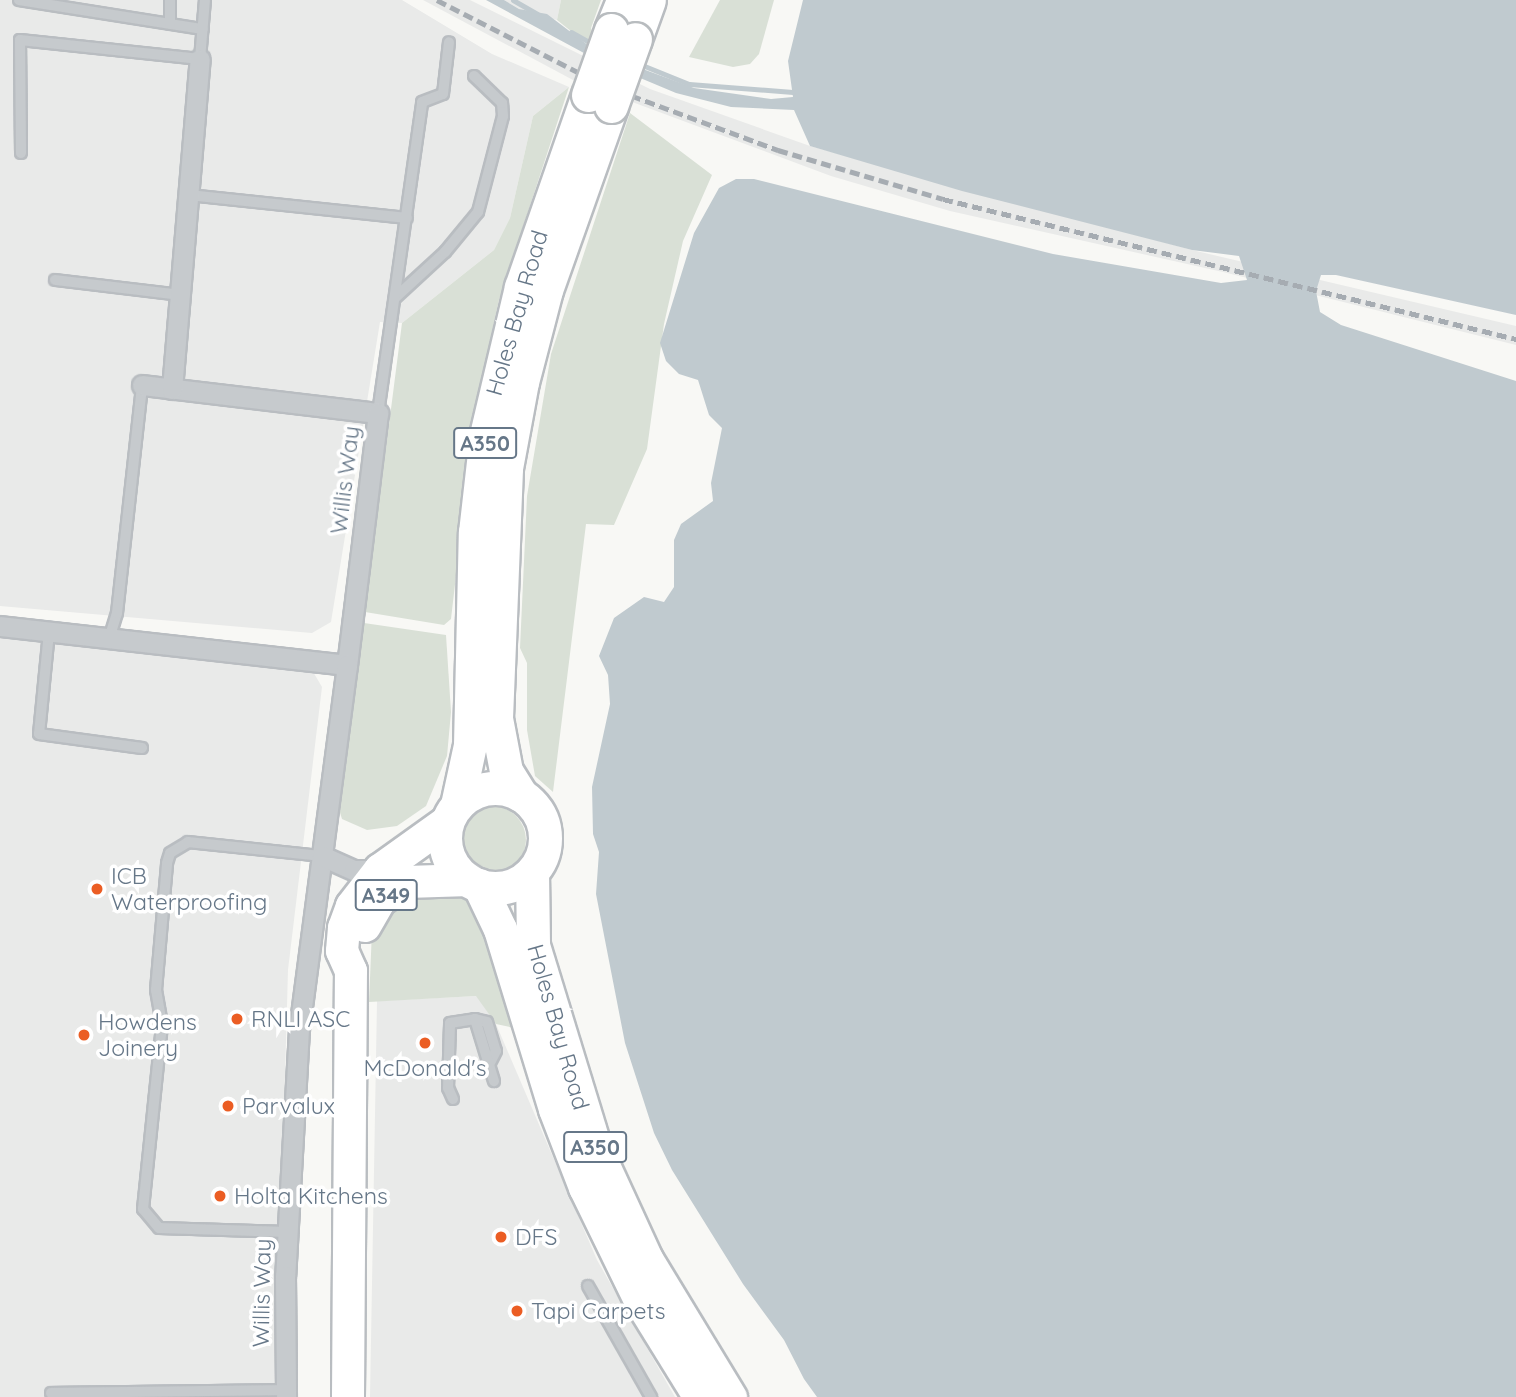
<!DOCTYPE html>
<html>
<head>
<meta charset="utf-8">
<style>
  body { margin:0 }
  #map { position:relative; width:1516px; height:1397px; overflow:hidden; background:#f8f8f5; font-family:Quicksand,sans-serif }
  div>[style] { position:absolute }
  .built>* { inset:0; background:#e9eae9 }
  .green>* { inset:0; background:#d9e0d6 }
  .round { border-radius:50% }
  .water>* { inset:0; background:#c0cacf }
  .stream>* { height:5px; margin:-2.5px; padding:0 2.5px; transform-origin:2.5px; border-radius:2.5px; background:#c0cacf }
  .roads { filter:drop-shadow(2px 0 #b9bdc1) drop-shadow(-2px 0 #b9bdc1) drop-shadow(0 2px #b9bdc1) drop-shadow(0 -2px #b9bdc1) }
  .service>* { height:10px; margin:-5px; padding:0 5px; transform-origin:5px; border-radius:5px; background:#c6cacd }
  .minor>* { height:19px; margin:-9.5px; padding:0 9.5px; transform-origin:9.5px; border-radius:9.5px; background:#c6cacd }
  .primary>* { height:32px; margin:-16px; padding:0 16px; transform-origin:16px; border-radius:16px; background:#fff }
  .trunk>* { height:33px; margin:-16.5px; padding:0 16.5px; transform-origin:16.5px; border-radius:16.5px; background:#fff }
  .trunk>.ring { margin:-16.5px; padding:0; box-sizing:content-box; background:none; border:33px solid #fff; border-radius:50% }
  .rail>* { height:5px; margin-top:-2.5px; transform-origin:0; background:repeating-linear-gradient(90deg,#a6acb2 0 10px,transparent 0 15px) }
  .bridges { filter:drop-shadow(2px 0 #b8bcbf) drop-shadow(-2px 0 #b8bcbf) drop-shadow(0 2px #b8bcbf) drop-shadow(0 -2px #b8bcbf) }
  .trunk-bridge>* { height:33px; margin:-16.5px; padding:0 16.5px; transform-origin:16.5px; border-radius:16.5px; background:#fff }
  .dots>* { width:19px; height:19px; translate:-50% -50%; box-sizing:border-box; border:4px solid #fff; border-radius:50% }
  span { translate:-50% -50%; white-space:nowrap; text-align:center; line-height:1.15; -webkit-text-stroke:7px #fff; paint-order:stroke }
  .shield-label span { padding:2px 5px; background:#fff; border:2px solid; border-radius:5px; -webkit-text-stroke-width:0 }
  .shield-label { font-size:21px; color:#678; font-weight:700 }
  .street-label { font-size:23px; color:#678 }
  .poi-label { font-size:23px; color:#678 }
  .left { translate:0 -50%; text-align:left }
</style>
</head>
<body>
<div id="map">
  <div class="built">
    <i style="clip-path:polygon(0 0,402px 0,492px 54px,569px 87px,533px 116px,510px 218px,494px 250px,402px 323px,380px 322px,331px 622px,312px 633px,0 606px)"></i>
    <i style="clip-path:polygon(423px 0,470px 0,650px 89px,810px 146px,1192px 250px,1516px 326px,1516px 345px,1223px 272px,950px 211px,831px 176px,573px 80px)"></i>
    <i style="clip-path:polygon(504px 0,561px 0,557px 20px,519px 9px)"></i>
    <i style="clip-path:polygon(0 637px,312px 670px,322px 687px,288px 970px,276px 1397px,0 1397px)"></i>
    <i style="clip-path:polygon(477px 996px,496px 1024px,597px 1260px,675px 1397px,370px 1397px,377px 1001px)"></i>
  </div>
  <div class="green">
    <i style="clip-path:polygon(561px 0,601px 0,591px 28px,597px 52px,557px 20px)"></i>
    <i style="clip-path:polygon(720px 0,774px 0,759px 54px,750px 64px,733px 67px,689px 57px)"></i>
    <i style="clip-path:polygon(569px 87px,499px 300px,476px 403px,451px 619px,444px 625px,365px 612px,402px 323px,494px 250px,510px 218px,533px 116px)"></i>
    <i style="clip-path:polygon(630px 113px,712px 175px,683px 241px,664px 324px,647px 449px,614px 525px,586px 524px,553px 792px,535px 776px,527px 730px,527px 663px,520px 648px,527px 496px,551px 354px)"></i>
    <i style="clip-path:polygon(364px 623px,446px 635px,451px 712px,447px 756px,426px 806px,397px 826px,367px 830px,342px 819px,337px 803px)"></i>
    <i class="round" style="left:458px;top:806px;width:68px;height:68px"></i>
    <i style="clip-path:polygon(455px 891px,481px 915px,523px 1030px,496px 1024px,476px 996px,369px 1002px,372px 930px,397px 895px)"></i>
  </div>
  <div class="water">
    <i style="clip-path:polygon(486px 0,504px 0,519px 9px,547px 14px,597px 52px,694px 88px,771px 99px,793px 97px,788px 61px,803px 0,1516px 0,1516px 315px,1336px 275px,1321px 275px,1316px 291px,1320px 312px,1341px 325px,1516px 381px,1516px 1397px,817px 1397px,804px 1379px,784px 1340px,743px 1284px,672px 1170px,654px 1133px,625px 1043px,596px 894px,599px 852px,593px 834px,592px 787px,610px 704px,608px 675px,599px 656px,614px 618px,644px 597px,664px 602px,674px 587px,674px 540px,681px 524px,713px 501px,711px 483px,722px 428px,709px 415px,698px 380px,679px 374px,666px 361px,660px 343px,694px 233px,719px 188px,736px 179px,754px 179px,1053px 254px,1221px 283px,1247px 280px,1239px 256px,1192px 250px,962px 191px,810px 146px,794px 110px,731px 107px,676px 93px,595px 59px)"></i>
  </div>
  <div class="stream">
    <i style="left:513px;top:0;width:28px;rotate:30deg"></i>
    <i style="left:571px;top:32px;width:25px;rotate:29deg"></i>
    <i style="left:637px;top:63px;width:56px;rotate:22deg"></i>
    <i style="left:689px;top:84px;width:104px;rotate:4.4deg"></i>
  </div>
  <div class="roads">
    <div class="service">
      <i style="left:19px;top:0;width:186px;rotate:9deg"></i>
      <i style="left:170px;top:24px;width:24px;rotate:-90deg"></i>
      <i style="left:21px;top:153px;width:113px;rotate:-90.5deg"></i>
      <i style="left:20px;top:40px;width:181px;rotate:6deg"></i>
      <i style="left:200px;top:59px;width:59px;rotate:-85.2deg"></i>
      <i style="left:189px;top:195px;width:219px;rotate:6deg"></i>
      <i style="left:55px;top:280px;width:126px;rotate:6.8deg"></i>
      <i style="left:396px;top:297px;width:67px;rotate:-42.6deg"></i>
      <i style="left:445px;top:252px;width:52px;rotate:-50.5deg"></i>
      <i style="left:478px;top:212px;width:99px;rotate:-75.4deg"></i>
      <i style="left:503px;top:116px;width:13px;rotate:-94deg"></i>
      <i style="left:502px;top:103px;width:39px;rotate:-136deg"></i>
      <i style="left:378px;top:413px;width:314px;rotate:-81.9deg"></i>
      <i style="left:422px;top:102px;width:22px;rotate:-21deg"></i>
      <i style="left:443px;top:94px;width:52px;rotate:-83.4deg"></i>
      <i style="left:49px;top:632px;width:102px;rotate:95.6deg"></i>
      <i style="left:39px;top:734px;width:104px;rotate:7.7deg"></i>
      <i style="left:109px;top:639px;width:27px;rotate:-73deg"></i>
      <i style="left:117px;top:613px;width:229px;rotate:-83.7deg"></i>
      <i style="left:475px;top:1019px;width:12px;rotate:14deg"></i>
      <i style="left:487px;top:1022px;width:30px;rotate:73deg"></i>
      <i style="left:496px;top:1051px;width:16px;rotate:117deg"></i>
      <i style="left:453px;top:1099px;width:12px;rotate:-114deg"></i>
      <i style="left:448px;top:1088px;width:65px;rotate:-88.2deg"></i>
      <i style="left:450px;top:1023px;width:25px;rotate:-9deg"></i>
      <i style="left:475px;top:1019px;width:65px;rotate:73deg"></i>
      <i style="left:288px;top:1232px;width:129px;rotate:-178.2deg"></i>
      <i style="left:159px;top:1228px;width:25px;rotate:-130deg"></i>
      <i style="left:143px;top:1209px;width:186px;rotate:-84.1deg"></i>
      <i style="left:162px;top:1024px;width:35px;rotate:-100deg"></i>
      <i style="left:156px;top:990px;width:127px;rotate:-85deg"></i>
      <i style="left:167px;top:863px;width:10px;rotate:-73deg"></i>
      <i style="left:170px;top:853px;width:21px;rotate:-31deg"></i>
      <i style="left:188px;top:842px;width:135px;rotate:6deg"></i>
      <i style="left:588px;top:1286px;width:128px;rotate:60.4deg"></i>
      <i style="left:51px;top:1393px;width:235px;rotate:-0.7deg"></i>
    </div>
    <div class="minor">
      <i style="left:142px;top:385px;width:238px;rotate:6.8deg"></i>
      <i style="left:378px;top:413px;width:254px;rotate:97deg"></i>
      <i style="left:172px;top:389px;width:331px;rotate:-85.2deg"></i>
      <i style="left:0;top:626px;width:349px;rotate:6.4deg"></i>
      <i style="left:347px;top:665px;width:367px;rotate:97.5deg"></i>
      <i style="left:299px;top:1029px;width:247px;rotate:93.2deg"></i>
      <i style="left:285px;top:1276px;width:121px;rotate:89.5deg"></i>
      <i style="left:322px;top:856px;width:35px;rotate:24deg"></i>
      <i style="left:354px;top:870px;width:26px"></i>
    </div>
    <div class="primary">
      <i style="left:365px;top:926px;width:30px;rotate:-60deg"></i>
      <i style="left:380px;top:900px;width:32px;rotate:-34deg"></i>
      <i style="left:407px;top:882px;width:62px;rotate:-1.8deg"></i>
      <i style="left:348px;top:1397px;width:426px;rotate:-89.6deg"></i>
      <i style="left:351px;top:971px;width:22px;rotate:-114deg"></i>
      <i style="left:342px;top:951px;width:23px;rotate:-85deg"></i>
      <i style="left:344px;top:928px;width:23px;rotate:-70deg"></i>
      <i style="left:352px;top:906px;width:46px;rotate:-52.1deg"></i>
      <i style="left:380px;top:870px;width:82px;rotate:-35.6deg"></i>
    </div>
    <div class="trunk">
      <i style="left:611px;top:30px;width:32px;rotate:-68deg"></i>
      <i style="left:635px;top:39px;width:41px;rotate:-70.3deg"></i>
      <i class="ring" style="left:445px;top:788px;width:67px;height:67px"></i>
      <i style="left:521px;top:795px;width:28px;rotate:-122deg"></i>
      <i style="left:506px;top:771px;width:54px;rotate:-100.7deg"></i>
      <i style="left:496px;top:718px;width:250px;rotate:-87.7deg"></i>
      <i style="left:506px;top:468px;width:87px;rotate:-79.5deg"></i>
      <i style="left:522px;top:382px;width:95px;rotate:-75.4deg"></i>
      <i style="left:546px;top:290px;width:195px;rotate:-70.5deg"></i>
      <i style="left:457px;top:805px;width:61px;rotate:-77.8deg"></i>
      <i style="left:470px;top:745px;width:213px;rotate:-88.7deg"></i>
      <i style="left:475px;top:532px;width:98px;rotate:-83.5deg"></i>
      <i style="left:486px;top:435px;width:152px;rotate:-76.7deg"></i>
      <i style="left:521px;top:287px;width:203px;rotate:-70.8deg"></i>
      <i style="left:532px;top:872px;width:73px;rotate:89.2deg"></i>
      <i style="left:533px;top:945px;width:212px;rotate:73deg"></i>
      <i style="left:595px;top:1148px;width:122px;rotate:65.3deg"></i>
      <i style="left:646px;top:1259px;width:162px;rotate:58.7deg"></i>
      <i style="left:479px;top:885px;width:49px;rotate:64.5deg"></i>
      <i style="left:500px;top:929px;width:188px;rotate:73deg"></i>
      <i style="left:555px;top:1109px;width:84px;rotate:69deg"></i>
      <i style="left:585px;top:1187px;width:126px;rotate:64deg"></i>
      <i style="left:640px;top:1300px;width:114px;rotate:58.3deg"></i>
    </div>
  </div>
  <div class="rail">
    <i style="left:437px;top:0;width:186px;rotate:27.1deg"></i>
    <i style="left:603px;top:85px;width:187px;rotate:20.4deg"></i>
    <i style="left:778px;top:150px;width:172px;rotate:16.5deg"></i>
    <i style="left:943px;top:199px;width:590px;rotate:13.73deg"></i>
  </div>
  <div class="bridges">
    <div class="trunk-bridge">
      <i style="left:588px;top:95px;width:69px;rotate:-70.5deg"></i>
      <i style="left:611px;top:106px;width:71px;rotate:-70.3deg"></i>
    </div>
  </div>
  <div class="dots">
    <i style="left:97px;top:889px;background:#eb5d23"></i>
    <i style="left:237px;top:1019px;background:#eb5d23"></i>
    <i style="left:84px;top:1035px;background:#eb5d23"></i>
    <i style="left:425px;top:1043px;background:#eb5d23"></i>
    <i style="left:228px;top:1106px;background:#eb5d23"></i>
    <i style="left:220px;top:1196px;background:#eb5d23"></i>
    <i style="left:501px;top:1237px;background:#eb5d23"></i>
    <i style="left:517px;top:1311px;background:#eb5d23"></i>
  </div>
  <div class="shield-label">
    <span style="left:485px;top:443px">A350</span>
    <span style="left:386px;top:895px">A349</span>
    <span style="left:595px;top:1147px">A350</span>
  </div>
  <div class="street-label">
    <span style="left:517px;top:313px;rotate:-74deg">Holes Bay Road</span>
    <span style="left:345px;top:480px;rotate:-83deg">Willis Way</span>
    <span style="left:558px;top:1027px;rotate:74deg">Holes Bay Road</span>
    <span style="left:262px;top:1293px;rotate:-89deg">Willis Way</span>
  </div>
  <div class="poi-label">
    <span class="left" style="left:111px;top:889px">ICB<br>Waterproofing</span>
    <span class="left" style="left:251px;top:1019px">RNLI ASC</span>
    <span class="left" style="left:98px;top:1035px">Howdens<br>Joinery</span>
    <span style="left:425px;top:1068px">McDonald's</span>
    <span class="left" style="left:242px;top:1106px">Parvalux</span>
    <span class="left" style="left:234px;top:1196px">Holta Kitchens</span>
    <span class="left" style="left:515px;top:1237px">DFS</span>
    <span class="left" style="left:531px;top:1311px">Tapi Carpets</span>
  </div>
</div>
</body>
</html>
